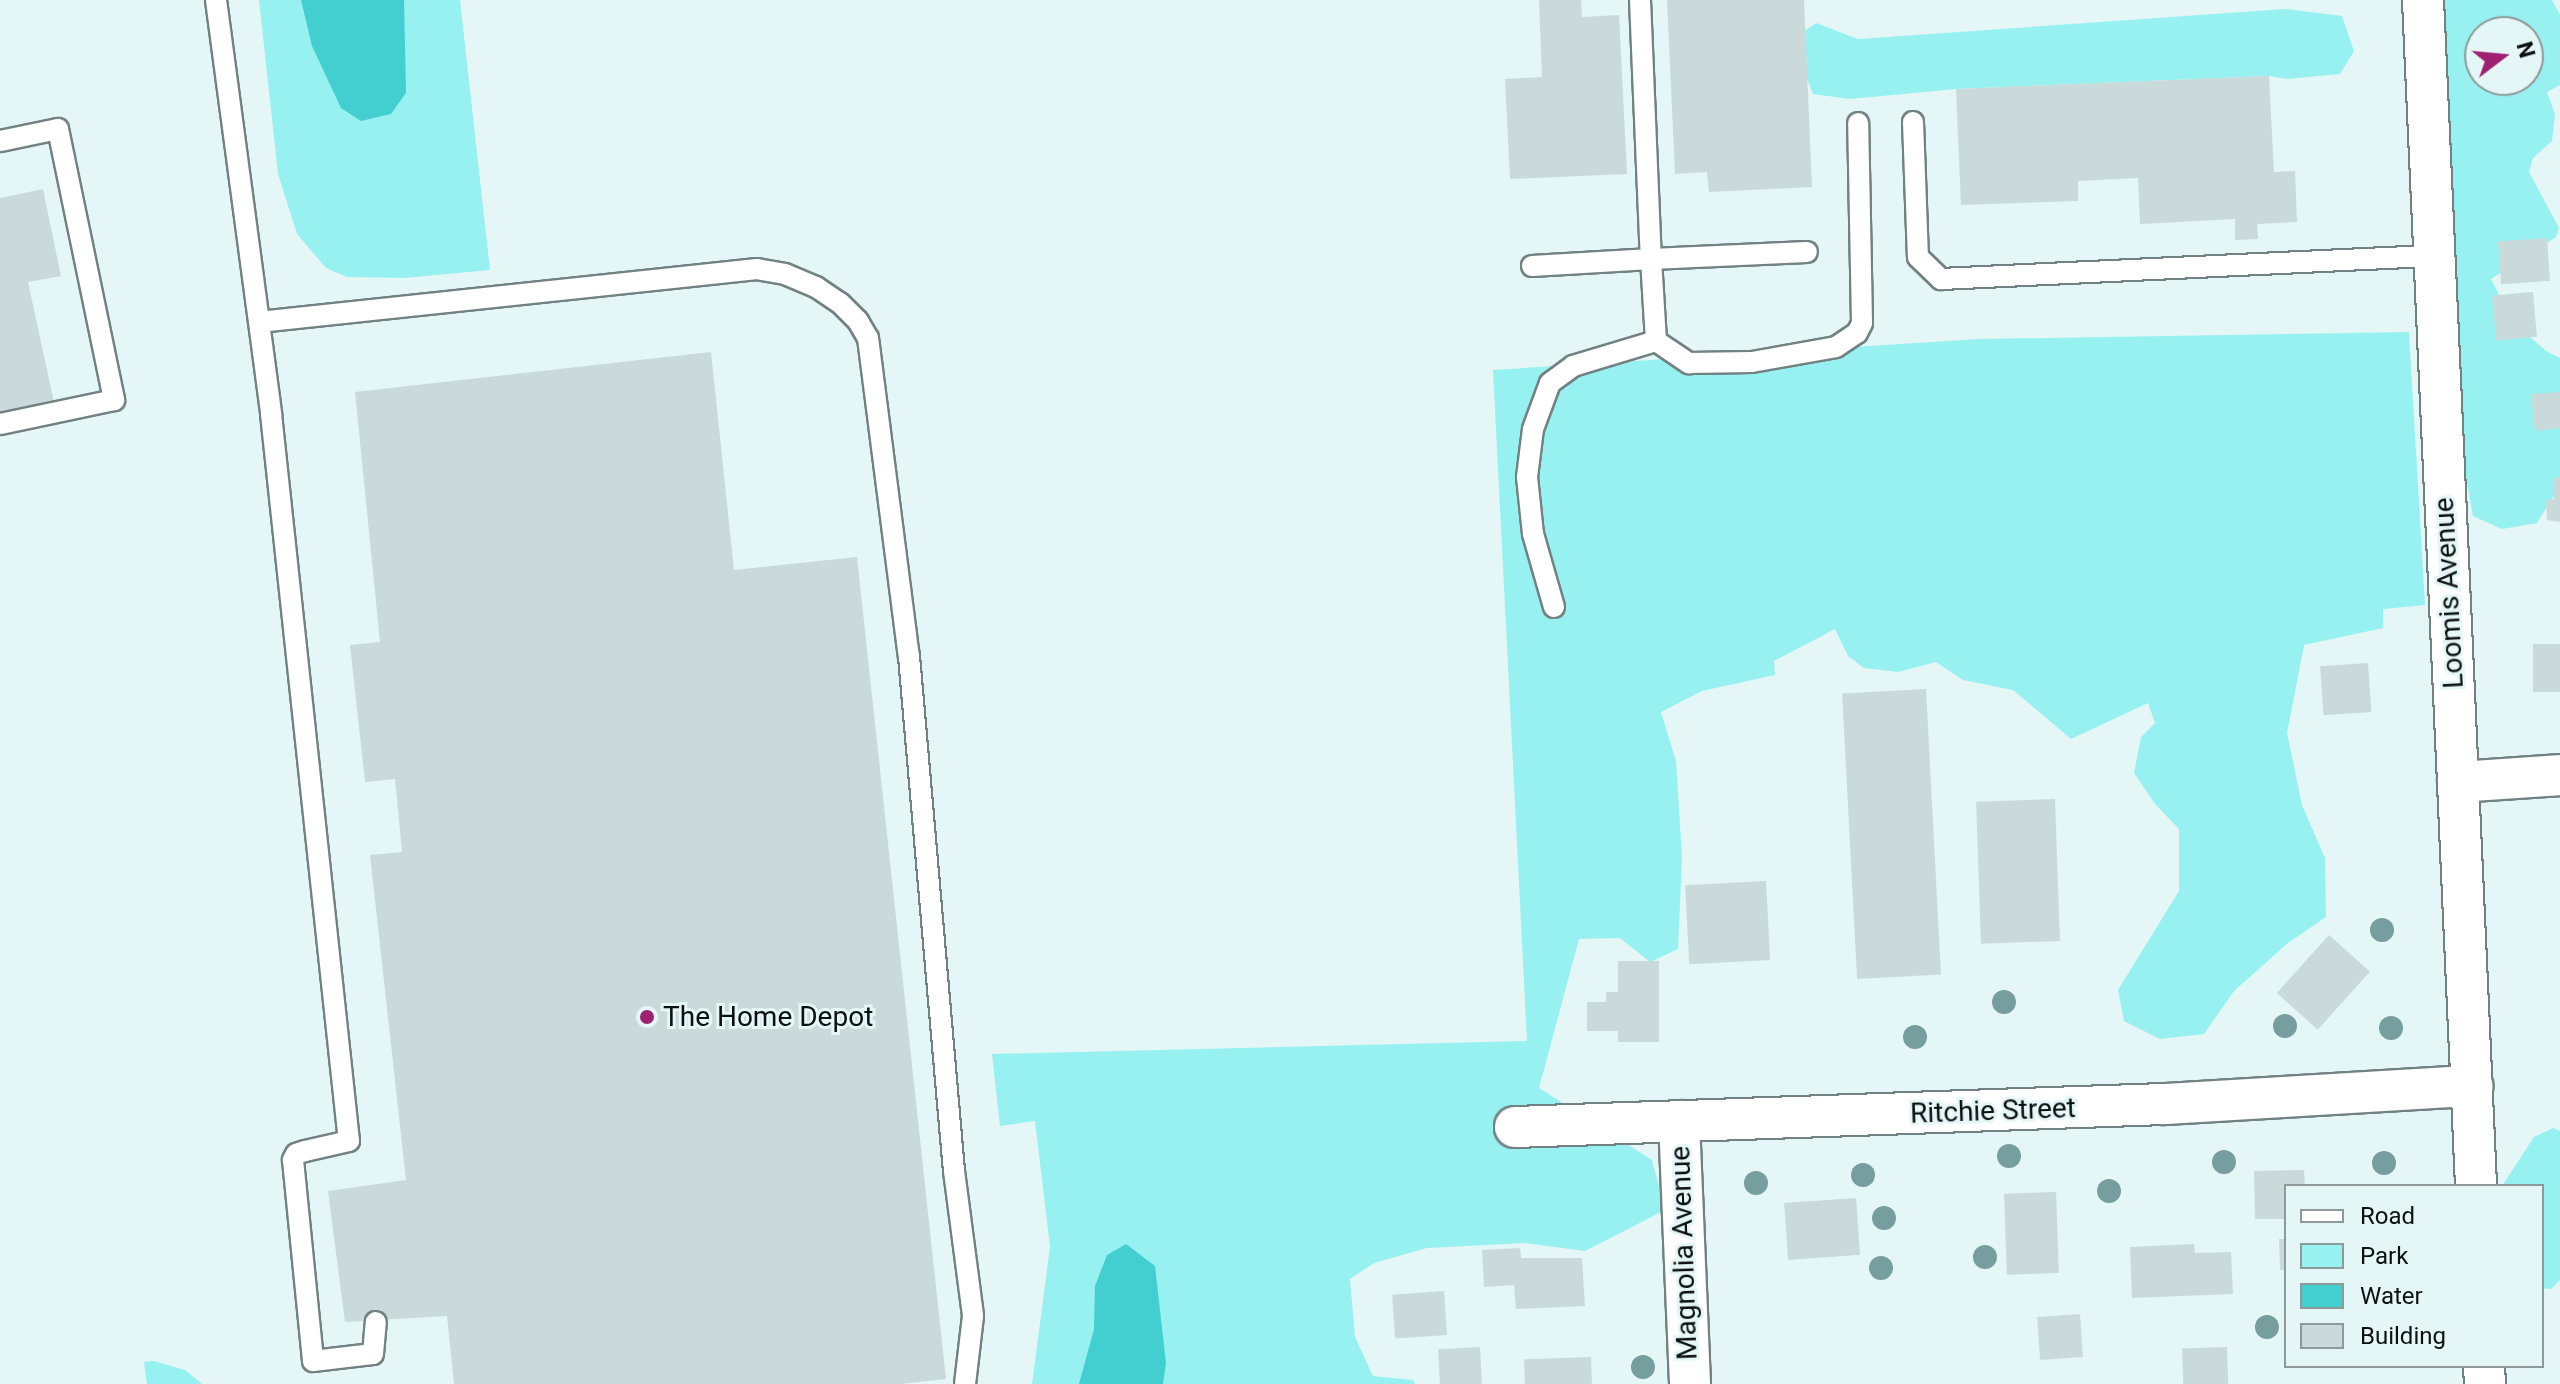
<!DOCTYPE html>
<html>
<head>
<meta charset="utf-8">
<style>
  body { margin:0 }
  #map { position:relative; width:2560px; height:1384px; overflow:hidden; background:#e5f6f6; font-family:Roboto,sans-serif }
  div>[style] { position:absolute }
  .green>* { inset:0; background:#97f1f1 }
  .water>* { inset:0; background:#43cecf }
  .building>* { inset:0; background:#cadada; transform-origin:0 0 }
  .roads { filter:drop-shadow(2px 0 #728181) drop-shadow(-2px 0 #728181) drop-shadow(0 2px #728181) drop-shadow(0 -2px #728181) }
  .service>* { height:20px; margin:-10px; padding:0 10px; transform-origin:10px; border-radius:10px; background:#fff }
  .minor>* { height:40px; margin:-20px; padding:0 20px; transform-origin:20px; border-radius:20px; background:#fff }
  .trees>* { width:24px; height:24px; margin:-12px; border-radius:50%; background:#779e9e }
  .dots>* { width:22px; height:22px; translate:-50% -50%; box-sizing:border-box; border:4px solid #e5f6f6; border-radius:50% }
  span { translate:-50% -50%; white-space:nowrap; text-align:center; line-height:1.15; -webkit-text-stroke:6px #e5f6f6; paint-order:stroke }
  .street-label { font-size:28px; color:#0b1010 }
  .poi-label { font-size:28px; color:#0b1010 }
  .left { translate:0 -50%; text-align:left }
  .legend { position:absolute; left:2284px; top:1184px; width:260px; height:184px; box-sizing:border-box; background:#e5f6f6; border:2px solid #8e9a9a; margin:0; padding:10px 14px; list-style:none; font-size:24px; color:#0b1010 }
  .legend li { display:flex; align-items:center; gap:16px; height:40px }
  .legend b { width:40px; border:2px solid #8e9a9a }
  .north { position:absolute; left:2464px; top:16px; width:80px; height:80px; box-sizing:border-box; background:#e5f6f6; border:2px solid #8e9a9a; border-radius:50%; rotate:74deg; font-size:22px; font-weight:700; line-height:32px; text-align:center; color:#0b1010 }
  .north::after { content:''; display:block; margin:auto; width:28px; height:36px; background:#a02174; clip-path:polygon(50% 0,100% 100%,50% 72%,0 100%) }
</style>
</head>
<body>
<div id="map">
  <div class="green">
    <i style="clip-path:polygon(259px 0,460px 0,490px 270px,404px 278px,347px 277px,326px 268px,297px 234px,278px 174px)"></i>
    <i style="clip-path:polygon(evenodd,2432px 0,2552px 0,2560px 15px,2560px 85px,2547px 92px,2555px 114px,2552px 141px,2533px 158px,2529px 172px,2559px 228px,2556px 237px,2491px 279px,2513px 322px,2546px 351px,2560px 358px,2560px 486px,2537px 523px,2502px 529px,2473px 516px,2454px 410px,2432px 0,2480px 32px,2528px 32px,2528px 80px,2480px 80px,2480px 32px)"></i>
    <i style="clip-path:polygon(2285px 9px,2342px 16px,2354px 51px,2340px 74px,2287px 79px,2269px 76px,1956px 89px,1850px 99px,1813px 94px,1807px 79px,1805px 31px,1816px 23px,1858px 39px)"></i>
    <i style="clip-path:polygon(2409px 332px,2425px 605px,2383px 609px,2383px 628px,2304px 645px,2287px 733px,2302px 805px,2325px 858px,2326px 917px,2288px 943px,2234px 991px,2204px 1034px,2160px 1039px,2124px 1021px,2118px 990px,2179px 891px,2179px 829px,2155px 804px,2134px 773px,2141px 737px,2155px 723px,2148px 703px,2071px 739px,2013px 690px,1963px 680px,1936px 662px,1898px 672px,1864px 668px,1848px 656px,1835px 629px,1774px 661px,1775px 675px,1702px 691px,1661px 712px,1676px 761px,1682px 857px,1678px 949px,1650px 962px,1620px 938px,1579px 939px,1539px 1088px,1652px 1160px,1665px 1210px,1585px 1251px,1525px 1243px,1427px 1248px,1374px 1263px,1350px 1279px,1355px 1337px,1373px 1376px,1413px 1380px,1415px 1384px,1032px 1384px,1050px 1247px,1035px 1121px,1000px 1126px,992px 1054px,1527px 1041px,1493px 370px,1979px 339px)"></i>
    <i style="clip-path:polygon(2553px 1128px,2560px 1131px,2560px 1280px,2551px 1289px,2542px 1288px,2542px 1186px,2502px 1186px,2534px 1137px)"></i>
    <i style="clip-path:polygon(154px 1361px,185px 1370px,202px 1384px,147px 1384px,144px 1362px)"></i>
  </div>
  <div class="water">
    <i style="clip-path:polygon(301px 0,404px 0,406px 93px,391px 114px,361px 121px,341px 108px,312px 46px)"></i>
    <i style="clip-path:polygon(1126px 1244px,1155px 1266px,1166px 1363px,1163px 1384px,1079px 1384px,1094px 1329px,1095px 1286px,1107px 1255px)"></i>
  </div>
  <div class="building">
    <i style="clip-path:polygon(1539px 0,1581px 0,1582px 17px,1619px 15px,1627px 174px,1510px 179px,1505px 79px,1542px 77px)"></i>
    <i style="clip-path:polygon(1667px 0,1804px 0,1812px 187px,1709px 192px,1707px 172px,1675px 174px)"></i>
    <i style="clip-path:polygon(2269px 76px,2274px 172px,2295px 171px,2297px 222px,2257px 224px,2258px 239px,2235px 240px,2235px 219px,2140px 224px,2138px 178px,2078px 181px,2078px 201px,1961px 205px,1956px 89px)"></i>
    <i style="clip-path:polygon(43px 189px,61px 276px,28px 282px,54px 402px,0 413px,0 198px)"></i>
    <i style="left:2547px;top:238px;width:43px;height:49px;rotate:86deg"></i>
    <i style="left:2533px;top:292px;width:45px;height:41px;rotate:85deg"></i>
    <i style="clip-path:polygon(711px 352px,734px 570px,857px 557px,946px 1379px,901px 1384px,454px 1384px,447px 1316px,345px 1322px,328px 1191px,406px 1180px,370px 855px,402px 852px,395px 779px,365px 782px,350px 645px,380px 642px,355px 392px)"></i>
    <i style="clip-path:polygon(2560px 392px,2560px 428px,2535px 431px,2531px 394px)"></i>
    <i style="clip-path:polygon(2553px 478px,2560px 478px,2560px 522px,2547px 520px,2546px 500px,2554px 499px)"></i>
    <i style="left:2560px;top:644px;width:48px;height:27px;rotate:90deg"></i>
    <i style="left:2368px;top:663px;width:49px;height:48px;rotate:86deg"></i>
    <i style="left:1926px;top:689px;width:286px;height:84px;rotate:87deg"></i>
    <i style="left:2055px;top:799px;width:142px;height:79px;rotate:88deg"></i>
    <i style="left:1766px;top:881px;width:79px;height:81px;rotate:87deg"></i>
    <i style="left:2329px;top:935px;width:55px;height:78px;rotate:42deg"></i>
    <i style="clip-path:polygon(1618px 961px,1659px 961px,1659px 1042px,1618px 1042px,1618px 1031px,1587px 1031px,1587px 1002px,1606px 1002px,1606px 992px,1618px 992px)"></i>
    <i style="clip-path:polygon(2304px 1170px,2305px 1186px,2286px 1186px,2286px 1219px,2255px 1219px,2254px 1171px)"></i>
    <i style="left:2056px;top:1192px;width:81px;height:52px;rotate:88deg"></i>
    <i style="left:1856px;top:1198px;width:57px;height:72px;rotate:86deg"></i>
    <i style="clip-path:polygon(2279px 1239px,2286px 1239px,2286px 1270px,2280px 1270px)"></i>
    <i style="clip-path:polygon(2194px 1244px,2195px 1253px,2231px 1252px,2233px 1294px,2132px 1298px,2130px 1247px)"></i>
    <i style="clip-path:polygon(1520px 1248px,1521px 1258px,1582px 1258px,1585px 1306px,1516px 1309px,1514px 1285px,1484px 1287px,1482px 1250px)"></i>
    <i style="left:1444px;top:1291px;width:44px;height:52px;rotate:86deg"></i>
    <i style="left:2080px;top:1314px;width:43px;height:43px;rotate:86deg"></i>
    <i style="left:1480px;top:1347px;width:37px;height:42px;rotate:87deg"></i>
    <i style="left:2227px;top:1347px;width:37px;height:45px;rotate:88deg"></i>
    <i style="left:1591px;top:1357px;width:27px;height:67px;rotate:88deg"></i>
  </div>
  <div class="roads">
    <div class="service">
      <i style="left:216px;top:0;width:418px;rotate:82.4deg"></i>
      <i style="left:271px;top:414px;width:731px;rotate:83.88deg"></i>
      <i style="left:349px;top:1141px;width:45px;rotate:167.2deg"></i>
      <i style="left:305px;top:1151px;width:9px;rotate:162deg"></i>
      <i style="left:296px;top:1154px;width:7px;rotate:117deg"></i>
      <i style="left:293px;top:1160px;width:202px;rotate:84.3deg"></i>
      <i style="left:313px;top:1361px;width:60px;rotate:-6.7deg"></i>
      <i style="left:373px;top:1354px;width:32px;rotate:-85deg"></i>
      <i style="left:1640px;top:0;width:259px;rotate:87.6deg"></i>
      <i style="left:1651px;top:259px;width:156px;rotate:-2.6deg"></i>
      <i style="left:1913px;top:122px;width:135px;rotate:87.9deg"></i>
      <i style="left:1918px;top:257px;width:32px;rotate:44deg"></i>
      <i style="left:1941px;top:279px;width:495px;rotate:-2.7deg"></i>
      <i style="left:0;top:141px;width:59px;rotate:-11.7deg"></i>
      <i style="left:58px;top:129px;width:277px;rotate:78.3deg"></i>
      <i style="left:114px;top:400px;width:116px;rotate:168.1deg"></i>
      <i style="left:1532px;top:266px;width:119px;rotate:-3.4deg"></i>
      <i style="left:1651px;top:259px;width:82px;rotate:86.5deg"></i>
      <i style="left:1656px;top:341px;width:40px;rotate:34deg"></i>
      <i style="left:1689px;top:363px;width:63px;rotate:-0.9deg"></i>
      <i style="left:1752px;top:362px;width:85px;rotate:-10.1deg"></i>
      <i style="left:1836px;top:347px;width:25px;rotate:-34deg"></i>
      <i style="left:1857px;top:333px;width:11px;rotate:-63deg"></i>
      <i style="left:1862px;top:323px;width:200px;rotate:-91.1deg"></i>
      <i style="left:259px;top:322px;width:501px;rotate:-6.07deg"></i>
      <i style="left:757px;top:269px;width:28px;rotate:10deg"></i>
      <i style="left:785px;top:274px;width:34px;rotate:23deg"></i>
      <i style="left:816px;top:287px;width:29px;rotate:34deg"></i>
      <i style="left:840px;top:303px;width:25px;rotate:45deg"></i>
      <i style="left:858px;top:321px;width:20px;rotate:60deg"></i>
      <i style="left:868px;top:338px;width:321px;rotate:82.7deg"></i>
      <i style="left:909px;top:656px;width:517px;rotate:85.01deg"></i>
      <i style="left:954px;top:1171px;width:146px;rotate:82.5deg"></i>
      <i style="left:973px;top:1316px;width:68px;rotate:96.7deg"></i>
      <i style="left:1554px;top:607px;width:76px;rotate:-106deg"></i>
      <i style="left:1533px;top:534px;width:57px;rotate:-96deg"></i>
      <i style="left:1527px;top:477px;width:48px;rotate:-82.9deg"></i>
      <i style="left:1533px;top:429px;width:49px;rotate:-69.7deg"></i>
      <i style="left:1550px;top:383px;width:29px;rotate:-36deg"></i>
      <i style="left:1573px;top:366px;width:87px;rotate:-16.8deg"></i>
    </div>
    <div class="minor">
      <i style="left:2423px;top:0;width:1187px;rotate:87.44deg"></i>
      <i style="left:2458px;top:782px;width:102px;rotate:-3.9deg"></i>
      <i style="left:1679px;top:1121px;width:263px;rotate:87.6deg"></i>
      <i style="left:1515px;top:1127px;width:650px;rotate:-2.03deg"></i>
      <i style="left:2165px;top:1104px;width:308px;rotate:-3.4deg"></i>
      <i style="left:2484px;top:1366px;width:18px;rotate:87deg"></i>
    </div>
  </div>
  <div class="trees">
    <i style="left:2382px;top:930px"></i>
    <i style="left:2004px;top:1002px"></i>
    <i style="left:2285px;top:1026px"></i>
    <i style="left:2391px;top:1028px"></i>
    <i style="left:1915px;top:1037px"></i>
    <i style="left:2009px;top:1156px"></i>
    <i style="left:2224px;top:1162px"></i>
    <i style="left:2384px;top:1163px"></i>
    <i style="left:1863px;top:1175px"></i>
    <i style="left:1756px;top:1183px"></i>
    <i style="left:2109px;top:1191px"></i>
    <i style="left:1884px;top:1218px"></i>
    <i style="left:1985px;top:1257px"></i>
    <i style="left:1881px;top:1268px"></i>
    <i style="left:2267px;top:1327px"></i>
    <i style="left:1643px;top:1367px"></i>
  </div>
  <div class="dots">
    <i style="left:647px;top:1017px;background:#a02174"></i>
  </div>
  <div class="street-label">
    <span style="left:2449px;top:593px;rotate:-93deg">Loomis Avenue</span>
    <span style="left:1993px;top:1111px;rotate:-2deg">Ritchie Street</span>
    <span style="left:1684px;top:1253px;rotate:-92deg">Magnolia Avenue</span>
  </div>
  <div class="poi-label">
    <span class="left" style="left:663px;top:1017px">The Home Depot</span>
  </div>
  <ul class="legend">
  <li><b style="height:10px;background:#fff"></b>Road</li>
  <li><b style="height:22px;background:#97f1f1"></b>Park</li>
  <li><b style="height:22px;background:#43cecf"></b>Water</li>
  <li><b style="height:22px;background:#cadada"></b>Building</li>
  </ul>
  <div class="north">N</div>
</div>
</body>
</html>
